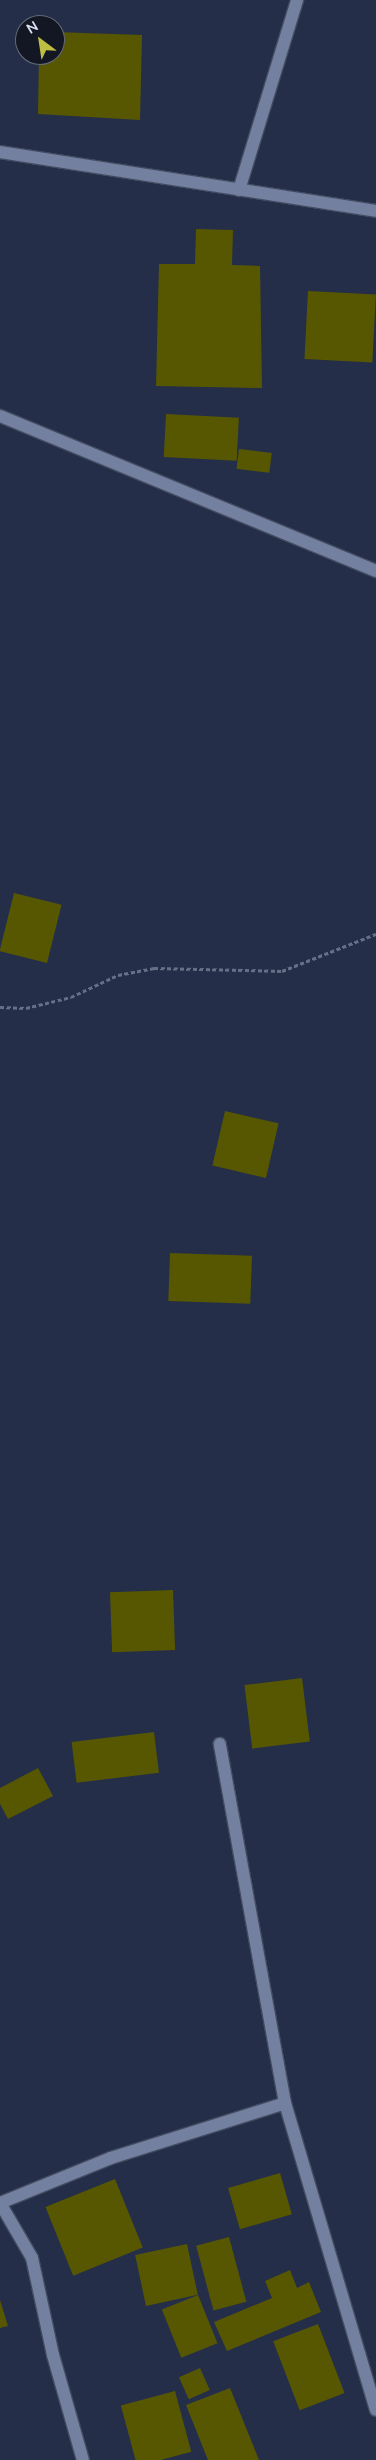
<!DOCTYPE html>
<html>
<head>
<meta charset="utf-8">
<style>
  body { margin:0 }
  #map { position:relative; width:376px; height:2460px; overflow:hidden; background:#242e48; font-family:"Nunito Sans",sans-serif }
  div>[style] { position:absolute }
  .building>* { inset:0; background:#575702; transform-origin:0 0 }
  .path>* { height:3px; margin-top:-1.5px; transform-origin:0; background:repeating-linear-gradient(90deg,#666f86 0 4px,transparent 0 6.5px) }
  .roads { filter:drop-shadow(1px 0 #434b61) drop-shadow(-1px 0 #434b61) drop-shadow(0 1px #434b61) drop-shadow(0 -1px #434b61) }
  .minor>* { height:12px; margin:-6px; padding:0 6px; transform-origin:6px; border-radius:6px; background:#73809f }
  span { translate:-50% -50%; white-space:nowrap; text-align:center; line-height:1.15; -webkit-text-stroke:5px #121723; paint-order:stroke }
  .north { position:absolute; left:15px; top:15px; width:50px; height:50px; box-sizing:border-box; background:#121723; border:1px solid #636977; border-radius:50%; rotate:329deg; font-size:14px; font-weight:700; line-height:20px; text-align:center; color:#dce3f4 }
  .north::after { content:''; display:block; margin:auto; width:18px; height:22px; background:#bebf42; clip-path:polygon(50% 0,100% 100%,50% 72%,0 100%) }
</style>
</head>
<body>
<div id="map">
  <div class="building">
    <i style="clip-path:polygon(55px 32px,142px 35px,140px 120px,38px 114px,39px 55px,55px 55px)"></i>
    <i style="clip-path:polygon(196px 229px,233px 230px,232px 265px,260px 266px,262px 388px,156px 386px,159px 264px,195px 264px)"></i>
    <i style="left:308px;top:291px;width:68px;height:68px;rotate:3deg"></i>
    <i style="left:166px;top:414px;width:73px;height:43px;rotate:3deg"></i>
    <i style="left:239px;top:449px;width:33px;height:20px;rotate:7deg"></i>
    <i style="left:14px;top:893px;width:49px;height:60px;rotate:14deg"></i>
    <i style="left:225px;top:1111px;width:55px;height:56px;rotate:13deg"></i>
    <i style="left:170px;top:1253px;width:82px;height:48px;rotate:2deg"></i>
    <i style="left:173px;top:1590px;width:60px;height:63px;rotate:88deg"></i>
    <i style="left:302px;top:1678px;width:64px;height:58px;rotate:83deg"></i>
    <i style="left:154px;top:1732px;width:41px;height:83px;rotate:83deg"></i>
    <i style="clip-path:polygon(38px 1768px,53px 1796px,8px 1819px,0 1804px,0 1788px)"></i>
    <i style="left:280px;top:2173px;width:43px;height:54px;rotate:74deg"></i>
    <i style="left:115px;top:2179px;width:74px;height:75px;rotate:68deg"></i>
    <i style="left:229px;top:2237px;width:67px;height:34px;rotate:75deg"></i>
    <i style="left:187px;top:2244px;width:52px;height:53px;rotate:78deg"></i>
    <i style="clip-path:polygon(290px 2270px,297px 2288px,309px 2282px,321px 2312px,227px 2351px,214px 2322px,272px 2298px,265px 2281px)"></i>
    <i style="left:198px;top:2295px;width:52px;height:39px;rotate:68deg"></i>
    <i style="clip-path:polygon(0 2300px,8px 2326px,0 2328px)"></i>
    <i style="left:318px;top:2324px;width:74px;height:48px;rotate:69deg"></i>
    <i style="left:200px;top:2368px;width:24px;height:23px;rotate:66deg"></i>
    <i style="clip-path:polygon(230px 2388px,259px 2460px,208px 2460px,186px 2405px)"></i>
    <i style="left:175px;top:2391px;width:63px;height:56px;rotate:75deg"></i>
  </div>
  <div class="path">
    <i style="left:0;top:1007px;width:26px;rotate:2deg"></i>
    <i style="left:26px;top:1008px;width:46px;rotate:-13.7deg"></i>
    <i style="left:71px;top:997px;width:52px;rotate:-25.1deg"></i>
    <i style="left:118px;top:975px;width:37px;rotate:-11deg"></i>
    <i style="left:154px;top:968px;width:128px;rotate:1.3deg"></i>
    <i style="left:282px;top:971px;width:101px;rotate:-21.5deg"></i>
  </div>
  <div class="roads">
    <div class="minor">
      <i style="left:0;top:152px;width:381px;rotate:8.9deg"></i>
      <i style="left:239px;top:190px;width:199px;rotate:-73deg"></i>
      <i style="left:0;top:416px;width:407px;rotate:22.4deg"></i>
      <i style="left:285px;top:2103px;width:320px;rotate:73.5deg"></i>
      <i style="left:0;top:2203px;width:120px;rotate:-22.1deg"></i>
      <i style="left:111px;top:2158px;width:182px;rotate:-17.5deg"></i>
      <i style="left:285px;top:2103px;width:365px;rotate:-100.3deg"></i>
      <i style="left:0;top:2203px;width:64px;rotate:59.8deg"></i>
      <i style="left:32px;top:2258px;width:99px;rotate:77.8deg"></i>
      <i style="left:53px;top:2355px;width:109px;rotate:74.1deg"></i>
    </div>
  </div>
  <div class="north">N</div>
</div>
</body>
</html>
